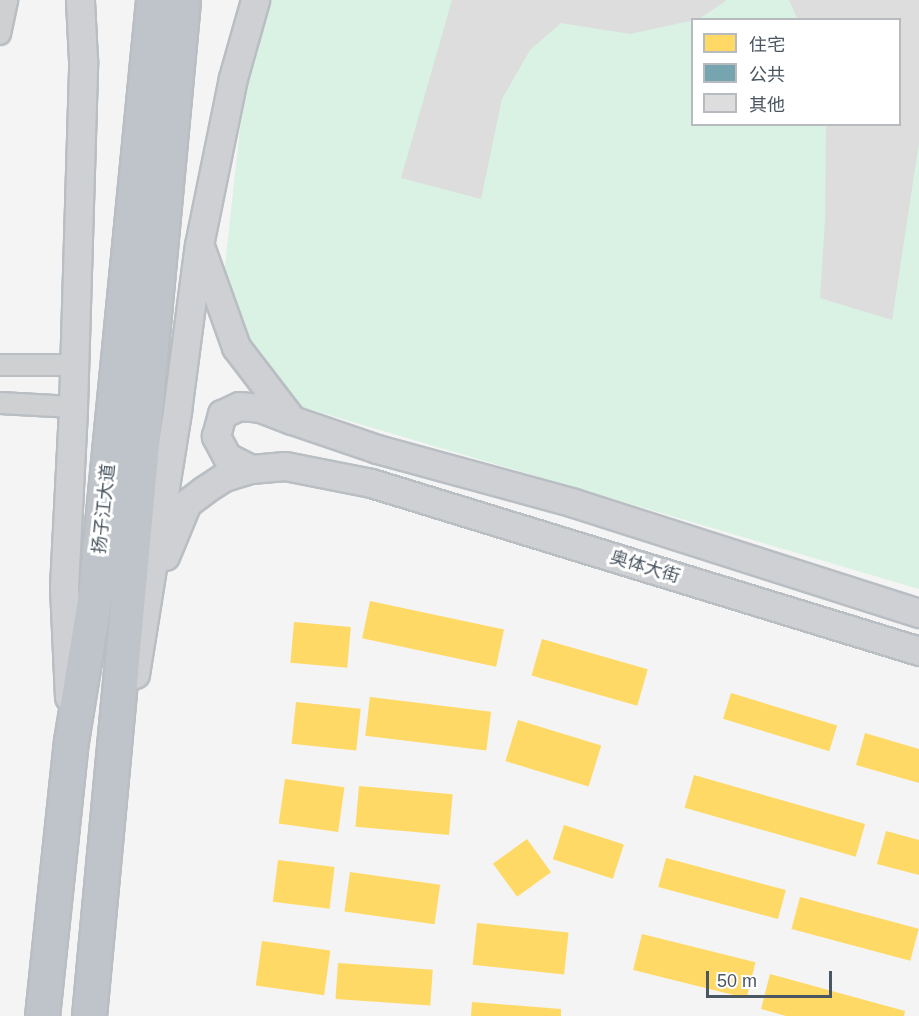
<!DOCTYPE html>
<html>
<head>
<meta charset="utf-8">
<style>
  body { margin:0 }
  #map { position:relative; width:919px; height:1016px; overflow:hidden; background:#f4f4f4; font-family:Helvetica,"Noto Sans SC",sans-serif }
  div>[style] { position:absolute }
  .green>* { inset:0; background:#d9f2e3 }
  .homes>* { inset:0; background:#ffd966; transform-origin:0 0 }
  .public>* { inset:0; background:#76a5af }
  .building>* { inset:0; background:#ddddde }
  .roads { filter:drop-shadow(2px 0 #b9bec3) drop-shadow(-2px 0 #b9bec3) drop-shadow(0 2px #b9bec3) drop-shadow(0 -2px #b9bec3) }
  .street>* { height:20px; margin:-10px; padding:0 10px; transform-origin:10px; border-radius:10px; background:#ced0d2 }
  .secondary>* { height:27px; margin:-13.5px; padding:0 13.5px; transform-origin:13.5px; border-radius:13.5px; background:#ced0d4 }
  .highway>* { height:33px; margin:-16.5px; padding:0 16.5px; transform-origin:16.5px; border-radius:16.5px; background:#bec4c9 }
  span { translate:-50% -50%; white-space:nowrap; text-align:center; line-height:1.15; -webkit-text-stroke:6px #fff; paint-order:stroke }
  .street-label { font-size:18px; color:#4a5661 }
  .legend { position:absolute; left:691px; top:18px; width:210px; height:108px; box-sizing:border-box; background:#fff; border:2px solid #b7bbc0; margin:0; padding:8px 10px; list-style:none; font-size:18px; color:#4a5661 }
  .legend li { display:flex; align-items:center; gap:12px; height:30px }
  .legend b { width:30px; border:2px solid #b7bbc0 }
  .scale { position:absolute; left:706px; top:971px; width:126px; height:27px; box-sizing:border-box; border:3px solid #4a5661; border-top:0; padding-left:8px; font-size:18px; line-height:21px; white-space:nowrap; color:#4a5661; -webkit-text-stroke:4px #fff; paint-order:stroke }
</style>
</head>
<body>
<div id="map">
  <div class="green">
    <i style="clip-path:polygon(evenodd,254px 0,919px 0,919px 589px,295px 405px,239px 335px,224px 275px,254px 0,692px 20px,900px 20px,900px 124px,692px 124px,692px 20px)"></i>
  </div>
  <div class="homes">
    <i style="left:370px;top:601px;width:137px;height:38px;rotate:12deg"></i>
    <i style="left:294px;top:622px;width:57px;height:41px;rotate:5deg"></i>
    <i style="left:542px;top:639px;width:110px;height:38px;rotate:16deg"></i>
    <i style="left:731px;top:693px;width:111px;height:27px;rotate:17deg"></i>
    <i style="left:370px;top:697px;width:122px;height:39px;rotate:7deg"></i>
    <i style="left:296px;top:702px;width:65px;height:42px;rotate:6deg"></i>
    <i style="left:518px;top:720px;width:87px;height:43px;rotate:17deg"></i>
    <i style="clip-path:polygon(865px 733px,919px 749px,919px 783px,856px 765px)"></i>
    <i style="left:694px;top:775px;width:178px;height:34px;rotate:16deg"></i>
    <i style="left:285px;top:779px;width:60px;height:45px;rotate:8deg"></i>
    <i style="left:359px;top:786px;width:94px;height:41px;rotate:5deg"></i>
    <i style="left:564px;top:825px;width:63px;height:36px;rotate:18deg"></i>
    <i style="clip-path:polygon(886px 831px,919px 840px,919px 875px,877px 864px)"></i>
    <i style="left:527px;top:839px;width:41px;height:42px;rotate:54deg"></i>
    <i style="left:666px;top:858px;width:124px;height:30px;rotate:15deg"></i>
    <i style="left:278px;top:860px;width:57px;height:42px;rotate:7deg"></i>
    <i style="left:350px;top:872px;width:91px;height:40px;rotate:8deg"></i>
    <i style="left:800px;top:897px;width:123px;height:33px;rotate:15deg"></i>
    <i style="left:477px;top:923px;width:92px;height:42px;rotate:6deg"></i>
    <i style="left:642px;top:934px;width:117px;height:37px;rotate:14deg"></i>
    <i style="left:262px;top:941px;width:69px;height:45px;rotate:8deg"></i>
    <i style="left:338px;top:963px;width:95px;height:36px;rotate:4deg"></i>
    <i style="clip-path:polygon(770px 974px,905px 1011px,904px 1016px,786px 1016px,761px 1009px)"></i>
    <i style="clip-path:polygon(472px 1002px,561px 1009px,561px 1016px,471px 1016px)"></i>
  </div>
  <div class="public">
    <i style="clip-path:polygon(544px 0,684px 0,625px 21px,570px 12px)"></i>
  </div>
  <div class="building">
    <i style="clip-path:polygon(452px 0,727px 0,699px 19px,630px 34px,561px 23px,530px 50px,502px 99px,481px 199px,401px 178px)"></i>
    <i style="clip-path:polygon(789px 0,919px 0,919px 143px,892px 320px,820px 298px,825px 219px,826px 124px,900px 124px,900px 20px,798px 20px)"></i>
  </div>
  <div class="roads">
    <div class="street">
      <i style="left:0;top:34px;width:35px;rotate:-78deg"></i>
      <i style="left:0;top:365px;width:73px"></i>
      <i style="left:0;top:403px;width:73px;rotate:3.1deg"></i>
    </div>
    <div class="secondary">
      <i style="left:201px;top:249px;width:104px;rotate:70.3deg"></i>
      <i style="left:236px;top:347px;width:92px;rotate:52.5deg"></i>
      <i style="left:292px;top:420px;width:90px;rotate:18.8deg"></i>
      <i style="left:377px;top:449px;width:204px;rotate:15.3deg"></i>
      <i style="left:574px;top:503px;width:362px;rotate:17.7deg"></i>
      <i style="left:251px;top:469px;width:27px;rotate:-153deg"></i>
      <i style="left:227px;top:457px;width:24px;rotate:-118deg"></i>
      <i style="left:216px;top:436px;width:23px;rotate:-75deg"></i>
      <i style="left:222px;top:414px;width:19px;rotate:-25deg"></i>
      <i style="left:239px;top:406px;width:21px;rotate:5deg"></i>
      <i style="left:260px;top:408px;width:34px;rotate:21deg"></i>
      <i style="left:165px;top:556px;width:57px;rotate:-67.5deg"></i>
      <i style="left:187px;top:503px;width:21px;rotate:-37deg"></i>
      <i style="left:204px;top:490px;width:24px;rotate:-33deg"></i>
      <i style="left:224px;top:477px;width:28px;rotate:-17deg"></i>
      <i style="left:251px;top:469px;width:34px;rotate:-5deg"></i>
      <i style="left:285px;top:466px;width:88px;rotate:11.2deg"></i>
      <i style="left:371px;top:483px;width:573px;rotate:17.04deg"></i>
      <i style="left:135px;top:674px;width:266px;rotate:-80.9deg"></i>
      <i style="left:177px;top:411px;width:167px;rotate:-82.5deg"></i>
      <i style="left:199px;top:245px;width:170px;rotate:-78.5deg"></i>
      <i style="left:233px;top:78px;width:81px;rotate:-74.2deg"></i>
      <i style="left:69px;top:697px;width:110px;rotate:-92.6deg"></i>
      <i style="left:64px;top:587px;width:180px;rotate:-87.1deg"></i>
      <i style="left:73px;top:407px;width:347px;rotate:-88.3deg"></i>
      <i style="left:83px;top:60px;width:60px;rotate:-92.9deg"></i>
    </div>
    <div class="highway">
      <i style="left:42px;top:1016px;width:277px;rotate:-84deg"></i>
      <i style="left:71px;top:741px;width:148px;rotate:-80.7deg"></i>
      <i style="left:95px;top:595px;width:598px;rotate:-84.43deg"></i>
      <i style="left:89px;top:1016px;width:1020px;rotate:-84.71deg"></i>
    </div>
  </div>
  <div class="street-label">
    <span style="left:104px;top:509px;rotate:-84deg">扬子江大道</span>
    <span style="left:645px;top:567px;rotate:17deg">奥体大街</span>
  </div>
  <ul class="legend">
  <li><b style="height:16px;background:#ffd966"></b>住宅</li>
  <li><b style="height:16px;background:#76a5af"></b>公共</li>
  <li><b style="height:16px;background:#ddddde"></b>其他</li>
  </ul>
  <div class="scale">50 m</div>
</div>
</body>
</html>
